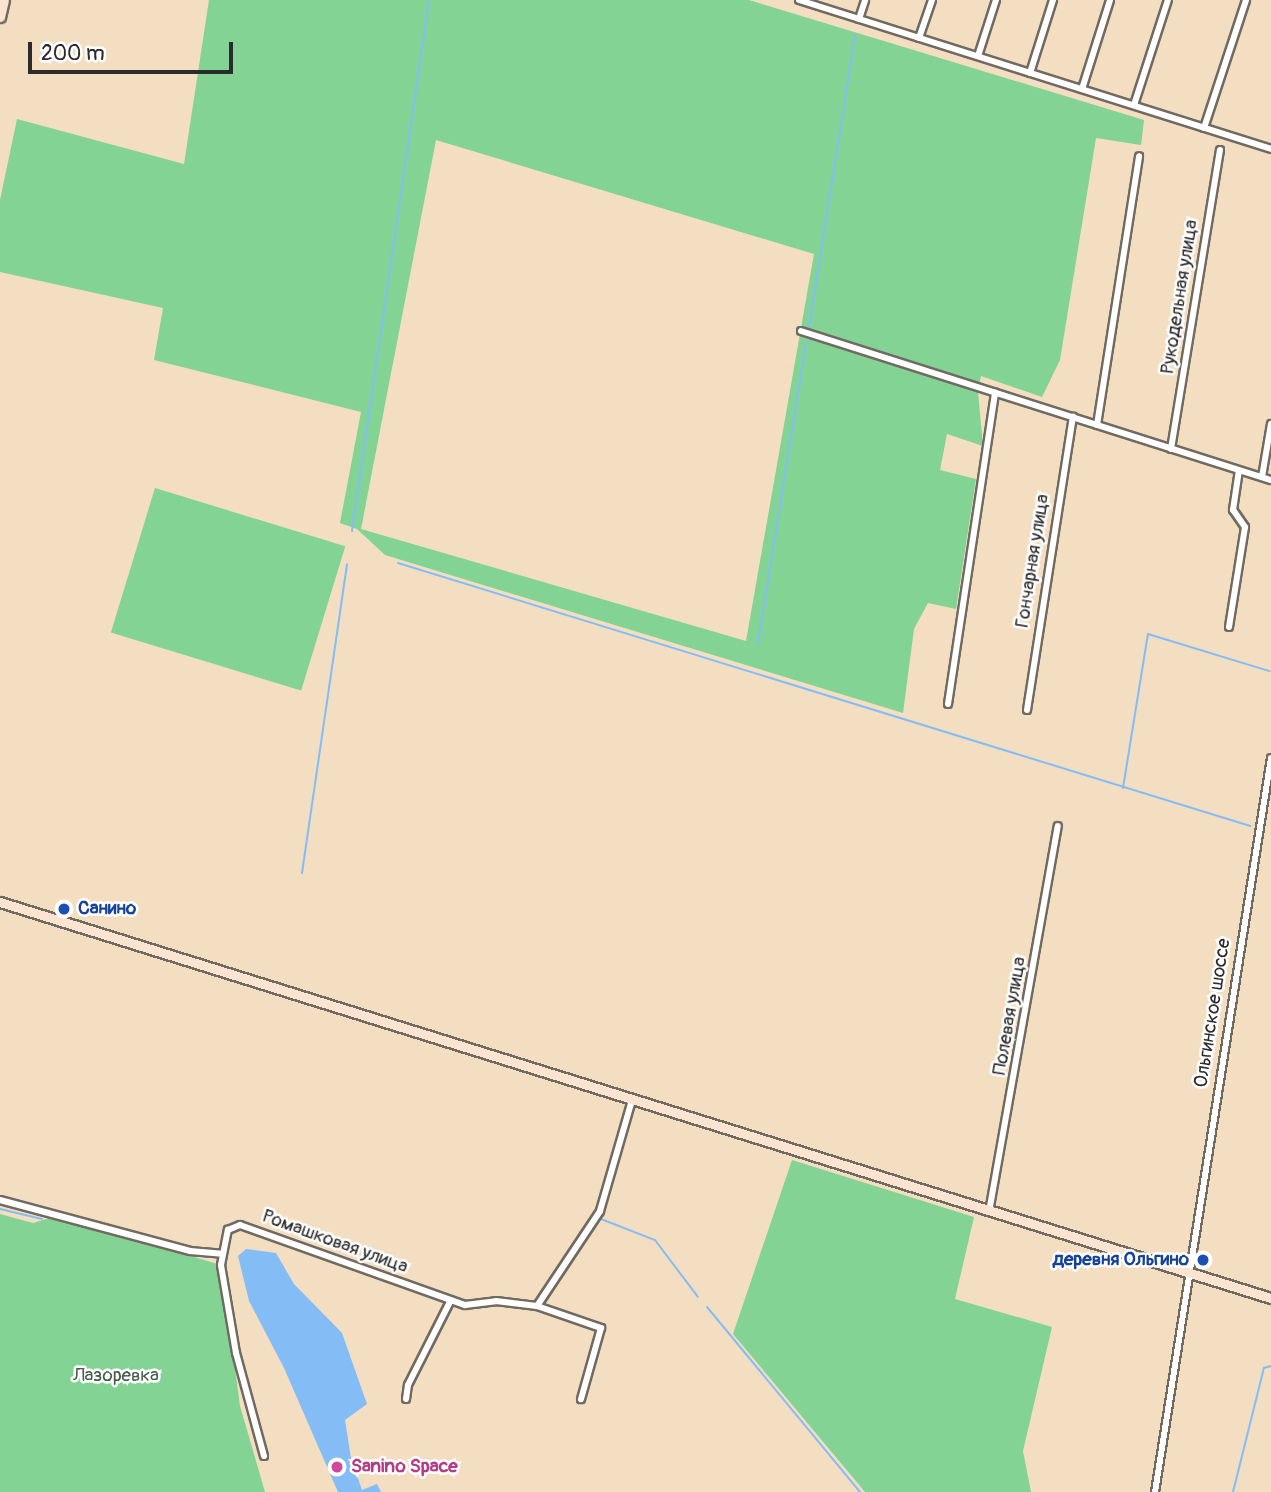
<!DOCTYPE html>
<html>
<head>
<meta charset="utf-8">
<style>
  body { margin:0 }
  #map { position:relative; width:1271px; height:1492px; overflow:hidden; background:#f3dec2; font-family:Pangolin,sans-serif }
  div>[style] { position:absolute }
  .green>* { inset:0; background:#82d394; transform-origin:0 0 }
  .water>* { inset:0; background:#84bdf5 }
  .stream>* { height:2px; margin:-1px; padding:0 1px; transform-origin:1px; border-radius:1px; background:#84bdf5 }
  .roads { filter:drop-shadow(2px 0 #716a60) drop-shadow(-2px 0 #716a60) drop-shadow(0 2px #716a60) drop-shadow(0 -2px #716a60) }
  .street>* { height:6px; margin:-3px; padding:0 3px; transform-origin:3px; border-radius:3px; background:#fff }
  .secondary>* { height:9px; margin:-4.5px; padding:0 4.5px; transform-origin:4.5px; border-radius:4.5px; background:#fde4d0 }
  .dots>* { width:19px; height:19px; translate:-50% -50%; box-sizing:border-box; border:4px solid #fff; border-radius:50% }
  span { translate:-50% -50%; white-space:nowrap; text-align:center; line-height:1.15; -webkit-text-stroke:5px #fff; paint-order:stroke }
  .street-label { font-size:19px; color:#2b2b2b }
  .transit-label { font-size:19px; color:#164399; font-weight:700 }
  .left { translate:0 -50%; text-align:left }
  .right { translate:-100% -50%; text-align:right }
  .park-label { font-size:19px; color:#455d4a }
  .hotel-label { font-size:19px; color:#b23c85; font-weight:700 }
  .scale { position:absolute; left:28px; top:42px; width:205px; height:32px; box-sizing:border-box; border:4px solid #2b2b2b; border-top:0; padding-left:9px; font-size:21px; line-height:24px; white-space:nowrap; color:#2b2b2b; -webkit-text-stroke:5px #fff; paint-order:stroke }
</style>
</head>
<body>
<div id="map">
  <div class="green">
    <i style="clip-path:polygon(evenodd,209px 0,749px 0,1144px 120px,1141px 145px,1096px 138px,1060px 360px,1042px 397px,981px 376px,978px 392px,983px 446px,947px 434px,940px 470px,976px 479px,956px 609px,928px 603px,914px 629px,903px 713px,385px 555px,357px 529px,340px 523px,361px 412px,154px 360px,163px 308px,0 272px,0 200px,17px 119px,184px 164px,209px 0,436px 140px,814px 254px,746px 641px,361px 529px,436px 140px)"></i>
    <i style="left:155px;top:488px;width:199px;height:151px;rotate:17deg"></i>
    <i style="clip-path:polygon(792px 1160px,974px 1217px,955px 1299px,1052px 1327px,1023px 1451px,1031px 1492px,865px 1492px,733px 1334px)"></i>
    <i style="clip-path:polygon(0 1214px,33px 1223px,57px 1216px,221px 1265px,240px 1406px,265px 1492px,0 1492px)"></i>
  </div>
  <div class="water">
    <i style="clip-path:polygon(246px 1249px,276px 1253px,294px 1284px,342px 1333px,367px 1404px,345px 1420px,351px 1458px,362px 1490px,377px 1484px,381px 1492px,338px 1492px,284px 1368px,249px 1301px,238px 1256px)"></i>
  </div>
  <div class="stream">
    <i style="left:809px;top:327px;width:295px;rotate:-81deg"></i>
    <i style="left:352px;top:531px;width:537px;rotate:-81.75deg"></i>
    <i style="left:398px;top:563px;width:892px;rotate:17.15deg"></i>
    <i style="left:758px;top:643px;width:304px;rotate:-80.9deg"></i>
    <i style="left:1123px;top:788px;width:156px;rotate:-80.8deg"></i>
    <i style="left:1148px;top:634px;width:127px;rotate:17deg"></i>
    <i style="left:302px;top:873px;width:312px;rotate:-81.7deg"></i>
    <i style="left:0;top:1209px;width:43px;rotate:13.4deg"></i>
    <i style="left:601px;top:1219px;width:58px;rotate:21.3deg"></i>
    <i style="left:655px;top:1240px;width:71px;rotate:53deg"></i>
    <i style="left:707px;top:1307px;width:240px;rotate:50.4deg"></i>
    <i style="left:1233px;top:1492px;width:128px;rotate:-76deg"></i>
    <i style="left:1264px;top:1368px;width:7px;rotate:-16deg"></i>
  </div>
  <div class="roads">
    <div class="street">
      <i style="left:799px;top:0;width:495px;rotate:17.5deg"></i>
      <i style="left:859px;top:19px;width:20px;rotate:-72deg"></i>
      <i style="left:919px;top:38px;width:40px;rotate:-71.1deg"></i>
      <i style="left:978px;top:56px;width:59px;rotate:-72.2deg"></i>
      <i style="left:1030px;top:73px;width:77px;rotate:-72.5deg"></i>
      <i style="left:1082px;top:89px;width:93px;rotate:-72.5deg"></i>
      <i style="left:1134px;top:105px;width:110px;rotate:-72.1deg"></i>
      <i style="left:1204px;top:128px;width:135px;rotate:-71.8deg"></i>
      <i style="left:801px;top:331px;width:493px;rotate:17.6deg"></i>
      <i style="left:1097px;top:425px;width:272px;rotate:-81.1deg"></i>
      <i style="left:1171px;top:449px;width:303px;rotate:-80.7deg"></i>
      <i style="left:1262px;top:477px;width:54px;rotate:-80.4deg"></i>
      <i style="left:1229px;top:627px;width:101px;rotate:-80.9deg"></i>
      <i style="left:1245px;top:527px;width:21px;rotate:-125deg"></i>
      <i style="left:1233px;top:510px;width:40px;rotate:-81.5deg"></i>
      <i style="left:948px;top:704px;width:315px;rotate:-81.4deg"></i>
      <i style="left:1027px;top:710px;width:297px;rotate:-81.1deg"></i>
      <i style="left:0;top:1200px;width:197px;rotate:15deg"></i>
      <i style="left:190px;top:1251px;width:32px;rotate:5deg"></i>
      <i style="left:989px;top:1212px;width:392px;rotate:-79.9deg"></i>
      <i style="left:537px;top:1306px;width:68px;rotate:19deg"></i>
      <i style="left:601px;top:1328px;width:74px;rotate:105.7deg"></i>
      <i style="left:406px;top:1399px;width:14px;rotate:-82deg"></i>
      <i style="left:408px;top:1385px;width:95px;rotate:-63.2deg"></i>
      <i style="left:264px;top:1456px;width:107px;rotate:-105.2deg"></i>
      <i style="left:236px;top:1353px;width:89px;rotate:-99.7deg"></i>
      <i style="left:221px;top:1265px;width:36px;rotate:-79deg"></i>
      <i style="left:228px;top:1230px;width:13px;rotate:-23deg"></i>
      <i style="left:240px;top:1225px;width:239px;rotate:19.6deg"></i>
      <i style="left:465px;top:1305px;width:31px;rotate:-7deg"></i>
      <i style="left:496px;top:1301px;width:41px;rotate:7deg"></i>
      <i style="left:537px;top:1306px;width:114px;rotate:-56.4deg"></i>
      <i style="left:600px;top:1211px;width:116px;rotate:-73.9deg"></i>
      <i style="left:1155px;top:1492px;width:743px;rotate:-81.02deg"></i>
    </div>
    <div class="secondary">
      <i style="left:0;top:17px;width:17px;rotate:-77deg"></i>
      <i style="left:0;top:902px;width:1331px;rotate:17.31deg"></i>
    </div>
  </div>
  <div class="dots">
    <i style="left:64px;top:909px;background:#1a4fb4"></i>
    <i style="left:1203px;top:1260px;background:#1a4fb4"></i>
    <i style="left:337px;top:1467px;background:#d1479c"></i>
  </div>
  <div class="street-label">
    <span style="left:1180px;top:297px;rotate:-81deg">Рукодельная улица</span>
    <span style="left:1033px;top:561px;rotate:-81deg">Гончарная улица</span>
    <span style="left:1213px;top:1013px;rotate:-81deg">Ольгинское шоссе</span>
    <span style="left:1010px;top:1016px;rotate:-80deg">Полевая улица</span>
    <span style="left:335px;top:1242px;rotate:20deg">Ромашковая улица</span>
  </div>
  <div class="transit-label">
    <span class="left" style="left:78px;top:909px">Санино</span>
    <span class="right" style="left:1189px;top:1260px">деревня Ольгино</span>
  </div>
  <div class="park-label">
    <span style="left:116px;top:1376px">Лазоревка</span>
  </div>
  <div class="hotel-label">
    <span class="left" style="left:351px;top:1467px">Sanino Space</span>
  </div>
  <div class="scale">200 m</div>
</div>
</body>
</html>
